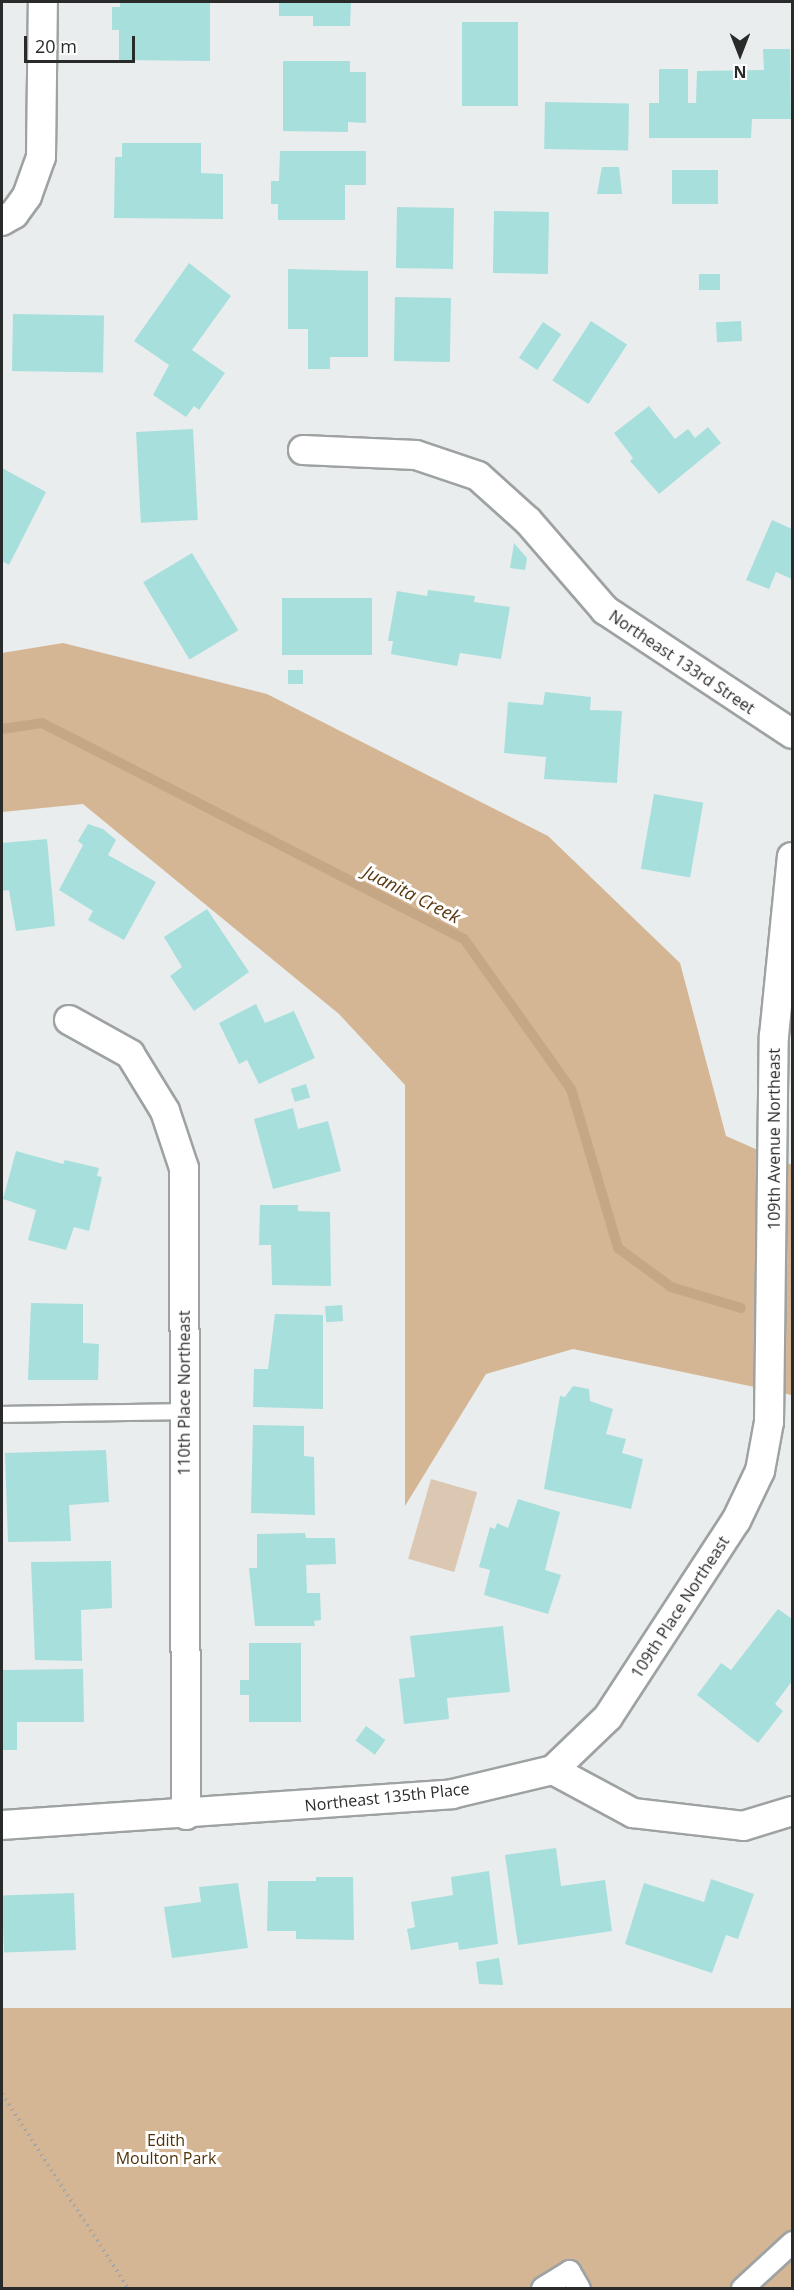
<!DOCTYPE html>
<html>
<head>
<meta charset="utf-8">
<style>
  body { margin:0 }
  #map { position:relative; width:794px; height:2290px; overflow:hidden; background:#e9eded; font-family:"Open Sans",sans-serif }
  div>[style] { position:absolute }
  .green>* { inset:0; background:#dbc7b2; transform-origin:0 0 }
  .forest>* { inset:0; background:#d4b694; transform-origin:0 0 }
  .stream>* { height:10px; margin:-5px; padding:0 5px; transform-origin:5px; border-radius:5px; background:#c5a786 }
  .building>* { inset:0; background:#a7dfdd; transform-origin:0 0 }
  .path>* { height:4px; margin-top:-2px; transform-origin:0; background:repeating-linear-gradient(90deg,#a3a6a5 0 1.5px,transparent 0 6px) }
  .roads { filter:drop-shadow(2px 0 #9ea2a2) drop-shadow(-2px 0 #9ea2a2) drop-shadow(0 2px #9ea2a2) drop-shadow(0 -2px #9ea2a2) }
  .service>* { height:15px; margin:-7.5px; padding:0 7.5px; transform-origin:7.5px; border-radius:7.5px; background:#fff }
  .pedestrian>* { height:21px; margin:-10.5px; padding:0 10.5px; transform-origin:10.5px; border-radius:10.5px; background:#fff }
  .minor>* { height:28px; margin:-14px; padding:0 14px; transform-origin:14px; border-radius:14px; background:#fff }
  span { translate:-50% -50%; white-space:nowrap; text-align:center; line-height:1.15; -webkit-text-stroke:6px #fff; paint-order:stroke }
  .street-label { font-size:16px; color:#292b2a }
  .park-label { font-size:16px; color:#513207 }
  .water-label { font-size:18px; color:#583810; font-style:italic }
  .frame { position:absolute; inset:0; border:3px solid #292b2a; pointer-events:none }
  .north { position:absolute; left:710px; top:24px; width:60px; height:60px; -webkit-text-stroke:4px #fff; paint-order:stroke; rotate:180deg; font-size:16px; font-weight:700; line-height:24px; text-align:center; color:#292b2a }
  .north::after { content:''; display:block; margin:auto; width:21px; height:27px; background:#292b2a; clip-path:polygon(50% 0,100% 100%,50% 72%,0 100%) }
  .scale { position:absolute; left:24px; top:36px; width:111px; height:27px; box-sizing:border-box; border:3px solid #292b2a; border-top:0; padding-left:8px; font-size:18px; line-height:21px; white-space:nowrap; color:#292b2a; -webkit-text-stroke:4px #fff; paint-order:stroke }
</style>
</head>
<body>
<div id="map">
  <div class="green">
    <i style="left:431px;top:1479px;width:48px;height:83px;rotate:16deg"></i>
  </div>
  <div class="forest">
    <i style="clip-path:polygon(63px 643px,267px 694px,548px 836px,680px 963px,726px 1136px,792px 1165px,792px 1395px,573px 1349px,486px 1374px,405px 1506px,405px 1085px,339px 1014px,83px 804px,2px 812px,2px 653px)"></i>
    <i style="left:2px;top:2008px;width:790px;height:280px"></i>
  </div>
  <div class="stream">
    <i style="left:2px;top:729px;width:40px;rotate:-8.5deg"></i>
    <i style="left:42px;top:723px;width:474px;rotate:27.1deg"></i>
    <i style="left:464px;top:939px;width:184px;rotate:54.5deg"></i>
    <i style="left:571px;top:1089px;width:166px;rotate:73.5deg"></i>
    <i style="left:618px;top:1248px;width:66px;rotate:36.3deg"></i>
    <i style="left:671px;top:1287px;width:73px;rotate:16.7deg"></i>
  </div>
  <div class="building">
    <i style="clip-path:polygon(120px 2px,210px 2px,210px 61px,119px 60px,119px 30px,112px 30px,112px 7px,120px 7px)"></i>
    <i style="clip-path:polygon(279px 2px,351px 2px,350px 26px,313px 26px,313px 16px,279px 16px)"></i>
    <i style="left:462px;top:22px;width:56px;height:84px"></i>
    <i style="clip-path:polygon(763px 49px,790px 49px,791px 119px,752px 119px,751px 138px,649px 138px,649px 103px,659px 103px,659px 69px,688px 69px,688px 103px,696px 103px,697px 71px,764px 70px)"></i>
    <i style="clip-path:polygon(283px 61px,350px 61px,350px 72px,366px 72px,366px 123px,348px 122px,348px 132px,283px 131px)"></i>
    <i style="left:545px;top:102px;width:84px;height:47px;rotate:1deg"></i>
    <i style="clip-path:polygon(122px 143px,201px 143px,201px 173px,223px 174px,223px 219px,114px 218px,115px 157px,122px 157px)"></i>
    <i style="clip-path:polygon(280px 151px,366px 151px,366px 185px,345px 185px,345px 220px,278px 220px,278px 204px,271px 204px,271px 181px,279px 181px)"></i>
    <i style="clip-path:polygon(602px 167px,619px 167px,622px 194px,597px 194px)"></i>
    <i style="left:672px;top:170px;width:46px;height:34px"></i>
    <i style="left:397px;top:207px;width:57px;height:61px;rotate:1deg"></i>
    <i style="left:494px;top:211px;width:55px;height:62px;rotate:1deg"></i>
    <i style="clip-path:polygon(189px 263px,231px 296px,192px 350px,225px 373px,199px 410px,194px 406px,186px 417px,153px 395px,169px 365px,134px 341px)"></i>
    <i style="clip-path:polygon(288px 269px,368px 271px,368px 357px,330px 357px,330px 369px,308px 369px,308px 329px,288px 329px)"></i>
    <i style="left:720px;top:274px;width:16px;height:21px;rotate:90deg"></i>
    <i style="left:395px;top:297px;width:56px;height:64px;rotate:1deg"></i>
    <i style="left:13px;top:314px;width:91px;height:57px;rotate:1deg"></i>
    <i style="left:591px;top:321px;width:43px;height:71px;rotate:33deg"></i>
    <i style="left:741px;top:321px;width:20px;height:25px;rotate:87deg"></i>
    <i style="left:543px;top:322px;width:22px;height:43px;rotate:34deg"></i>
    <i style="clip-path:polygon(649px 406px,675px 439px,688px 429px,695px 438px,708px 427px,721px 443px,659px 494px,630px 461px,633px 458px,614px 433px)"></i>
    <i style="left:193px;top:429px;width:91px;height:57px;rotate:87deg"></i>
    <i style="clip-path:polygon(2px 468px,46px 492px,9px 565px,2px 561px)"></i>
    <i style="clip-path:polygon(772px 520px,792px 529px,792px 579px,776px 572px,769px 589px,746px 580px)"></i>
    <i style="clip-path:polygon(514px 543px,527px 558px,525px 570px,510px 568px)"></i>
    <i style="left:192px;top:553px;width:90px;height:57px;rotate:59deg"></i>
    <i style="clip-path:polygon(428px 590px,475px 596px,474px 602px,510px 607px,501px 659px,460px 653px,457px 666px,391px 654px,393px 641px,388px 641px,397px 591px,427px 596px)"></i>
    <i style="left:372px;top:598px;width:57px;height:90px;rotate:90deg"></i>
    <i style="left:288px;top:670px;width:15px;height:14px"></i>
    <i style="clip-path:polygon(545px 692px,591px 697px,590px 710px,622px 711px,617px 783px,544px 779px,546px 757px,504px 753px,508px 702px,543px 705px)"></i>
    <i style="left:654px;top:794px;width:50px;height:76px;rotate:10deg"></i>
    <i style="clip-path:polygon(88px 824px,103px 829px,116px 840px,108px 855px,156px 882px,124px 940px,88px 920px,93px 911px,59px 890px,83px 845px,78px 841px)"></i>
    <i style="clip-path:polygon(47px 839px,55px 926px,16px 931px,9px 890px,2px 891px,2px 843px)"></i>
    <i style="clip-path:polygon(207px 909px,249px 972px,194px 1011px,170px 976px,182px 967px,164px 937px)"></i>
    <i style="clip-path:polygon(256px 1004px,265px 1023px,294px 1011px,315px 1058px,259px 1084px,247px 1060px,239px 1064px,219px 1023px)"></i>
    <i style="left:306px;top:1084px;width:14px;height:16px;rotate:73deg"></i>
    <i style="clip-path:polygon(293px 1108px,298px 1129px,328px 1121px,341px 1171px,273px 1189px,254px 1119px)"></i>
    <i style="clip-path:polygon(16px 1151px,63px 1164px,65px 1160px,99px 1168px,97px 1176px,102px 1177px,89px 1231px,74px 1227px,66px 1250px,28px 1240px,36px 1210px,3px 1199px)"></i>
    <i style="clip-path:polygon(260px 1205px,298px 1205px,298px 1211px,330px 1212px,331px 1286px,272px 1285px,271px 1245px,259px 1245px)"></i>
    <i style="clip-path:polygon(31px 1303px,83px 1304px,83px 1343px,99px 1344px,98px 1380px,28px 1380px)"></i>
    <i style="left:342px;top:1305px;width:16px;height:17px;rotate:86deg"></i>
    <i style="clip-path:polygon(275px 1314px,323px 1315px,323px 1409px,253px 1407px,254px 1369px,268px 1369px)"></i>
    <i style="clip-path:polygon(573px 1386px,589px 1389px,590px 1401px,613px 1409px,606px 1434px,626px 1439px,622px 1453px,643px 1459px,631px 1509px,544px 1489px,560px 1396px,565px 1397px)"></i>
    <i style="clip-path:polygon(253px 1425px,304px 1426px,304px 1456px,314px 1457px,315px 1515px,251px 1513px)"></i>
    <i style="clip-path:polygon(106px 1450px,109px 1502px,69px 1505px,71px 1541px,8px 1542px,5px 1453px)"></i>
    <i style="clip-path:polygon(518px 1499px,560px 1512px,545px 1570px,561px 1575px,548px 1614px,484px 1595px,490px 1570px,479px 1567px,490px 1527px,495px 1529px,497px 1523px,508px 1528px)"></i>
    <i style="clip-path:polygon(305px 1533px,306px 1538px,335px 1538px,336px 1564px,306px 1565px,307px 1593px,320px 1593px,321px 1620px,314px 1621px,315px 1626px,255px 1626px,249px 1568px,257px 1568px,257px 1534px)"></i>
    <i style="clip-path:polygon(111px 1561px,112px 1608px,81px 1610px,82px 1661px,35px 1660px,31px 1562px)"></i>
    <i style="clip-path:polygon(778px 1609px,792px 1619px,792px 1681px,775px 1704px,783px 1711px,758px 1743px,697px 1695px,721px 1663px,731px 1670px)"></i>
    <i style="clip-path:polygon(503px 1626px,510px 1692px,447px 1698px,449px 1719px,404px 1724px,399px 1679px,415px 1677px,410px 1636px)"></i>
    <i style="clip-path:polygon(249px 1643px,301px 1643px,301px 1722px,249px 1722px,249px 1695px,240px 1695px,240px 1680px,249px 1680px)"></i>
    <i style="clip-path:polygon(83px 1669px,84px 1722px,17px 1722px,17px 1750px,2px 1750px,2px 1670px)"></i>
    <i style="left:366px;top:1726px;width:24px;height:18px;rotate:36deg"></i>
    <i style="clip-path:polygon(556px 1848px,561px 1886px,605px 1880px,612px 1931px,518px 1945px,505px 1855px)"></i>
    <i style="clip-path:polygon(489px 1871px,498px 1944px,459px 1950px,458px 1942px,411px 1950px,407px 1929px,415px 1927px,411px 1902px,453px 1895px,451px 1877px)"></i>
    <i style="clip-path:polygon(316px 1877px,353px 1877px,354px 1940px,296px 1939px,296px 1931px,267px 1931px,268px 1881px,316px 1881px)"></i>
    <i style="clip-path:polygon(711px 1879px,754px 1894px,738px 1939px,726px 1935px,712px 1973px,625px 1944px,644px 1883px,704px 1902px)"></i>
    <i style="clip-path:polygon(238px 1883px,248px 1948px,172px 1958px,164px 1907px,201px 1902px,199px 1887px)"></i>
    <i style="left:74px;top:1893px;width:57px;height:72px;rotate:88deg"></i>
    <i style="clip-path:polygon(499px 1958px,503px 1985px,479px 1984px,476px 1962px)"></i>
  </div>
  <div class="path">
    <i style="left:2px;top:2094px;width:231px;rotate:57deg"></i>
  </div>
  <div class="roads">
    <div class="service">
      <i style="left:2px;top:1414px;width:182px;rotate:-0.9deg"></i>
    </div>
    <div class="pedestrian">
      <i style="left:542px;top:2288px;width:32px;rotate:-32deg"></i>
      <i style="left:569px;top:2271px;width:20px;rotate:60deg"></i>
      <i style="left:742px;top:2288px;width:68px;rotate:-42.6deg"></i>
    </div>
    <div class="minor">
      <i style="left:2px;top:221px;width:14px;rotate:-30deg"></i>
      <i style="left:14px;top:214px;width:22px;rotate:-54deg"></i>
      <i style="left:27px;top:196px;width:41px;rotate:-70.3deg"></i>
      <i style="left:41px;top:157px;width:155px;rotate:-89.3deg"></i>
      <i style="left:303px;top:450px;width:113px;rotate:2.5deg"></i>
      <i style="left:416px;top:455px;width:65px;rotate:18.7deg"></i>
      <i style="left:478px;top:476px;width:67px;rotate:42deg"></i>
      <i style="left:528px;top:521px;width:118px;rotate:49.1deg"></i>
      <i style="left:605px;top:610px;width:224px;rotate:33.5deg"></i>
      <i style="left:69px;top:1020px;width:70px;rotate:29.1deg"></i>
      <i style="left:130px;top:1054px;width:67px;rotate:58.4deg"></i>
      <i style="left:165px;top:1111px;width:60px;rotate:71.6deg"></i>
      <i style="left:184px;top:1168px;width:647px;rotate:89.82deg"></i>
      <i style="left:553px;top:1770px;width:76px;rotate:-43.9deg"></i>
      <i style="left:608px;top:1717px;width:234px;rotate:-56.9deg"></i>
      <i style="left:736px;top:1521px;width:55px;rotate:-64.4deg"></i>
      <i style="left:760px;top:1471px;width:50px;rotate:-79.6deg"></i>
      <i style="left:769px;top:1422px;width:386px;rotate:-89.3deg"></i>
      <i style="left:774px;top:1036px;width:180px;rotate:-84.3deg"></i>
      <i style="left:2px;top:1825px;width:451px;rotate:-3.9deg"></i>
      <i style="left:452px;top:1794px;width:104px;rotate:-13.4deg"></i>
      <i style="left:553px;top:1770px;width:91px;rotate:28.3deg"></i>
      <i style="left:633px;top:1813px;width:111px;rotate:6.7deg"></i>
      <i style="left:743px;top:1826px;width:51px;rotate:-17deg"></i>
    </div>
  </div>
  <div class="street-label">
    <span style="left:682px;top:662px;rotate:34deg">Northeast 133rd Street</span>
    <span style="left:774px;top:1139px;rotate:-90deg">109th Avenue Northeast</span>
    <span style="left:184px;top:1393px;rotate:-90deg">110th Place Northeast</span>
    <span style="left:680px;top:1607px;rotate:-57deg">109th Place Northeast</span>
    <span style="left:387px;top:1797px;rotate:-6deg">Northeast 135th Place</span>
  </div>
  <div class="park-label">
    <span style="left:166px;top:2149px">Edith<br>Moulton Park</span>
  </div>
  <div class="water-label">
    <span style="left:412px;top:894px;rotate:27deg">Juanita Creek</span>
  </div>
  <div class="frame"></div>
  <div class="north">N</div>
  <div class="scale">20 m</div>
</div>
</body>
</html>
